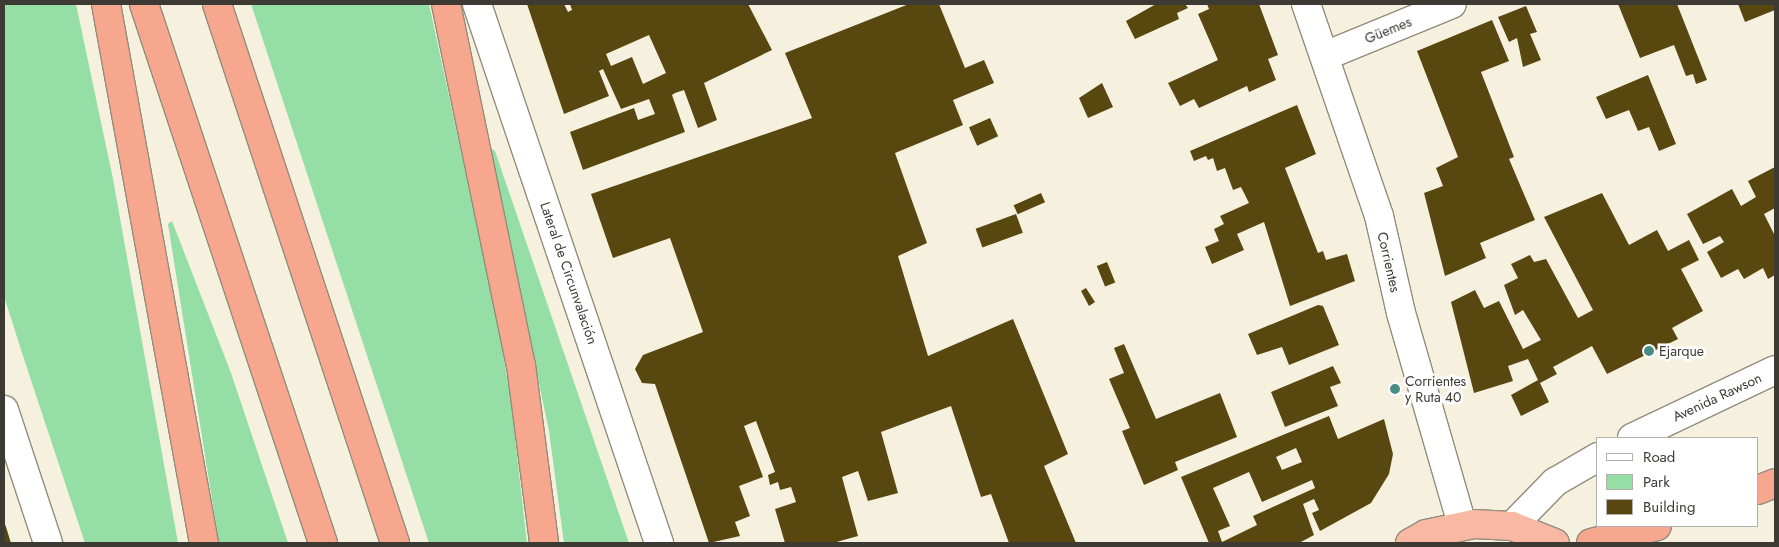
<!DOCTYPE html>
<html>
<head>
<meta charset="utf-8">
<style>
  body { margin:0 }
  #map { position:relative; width:1779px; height:547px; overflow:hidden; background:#f6f0df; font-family:Jost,sans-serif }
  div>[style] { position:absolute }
  .green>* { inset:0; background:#95dea5 }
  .building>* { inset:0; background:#594710; transform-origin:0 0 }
  .roads { filter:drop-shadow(1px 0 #928c7d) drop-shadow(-1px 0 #928c7d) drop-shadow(0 1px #928c7d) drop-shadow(0 -1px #928c7d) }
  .minor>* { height:28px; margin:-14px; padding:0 14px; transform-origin:14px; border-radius:14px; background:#fff }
  .tertiary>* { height:28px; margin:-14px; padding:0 14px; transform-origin:14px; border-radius:14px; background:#fff }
  .trunk>* { height:28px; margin:-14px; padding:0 14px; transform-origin:14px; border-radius:14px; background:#f8b8a4 }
  .motorway>* { height:28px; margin:-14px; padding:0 14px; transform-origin:14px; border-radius:14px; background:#f7a78d }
  .dots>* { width:14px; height:14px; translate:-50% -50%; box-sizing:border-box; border:2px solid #fff; border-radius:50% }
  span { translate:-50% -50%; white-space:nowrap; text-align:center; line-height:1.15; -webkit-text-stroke:5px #fff; paint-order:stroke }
  .street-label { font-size:14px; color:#3d3a34 }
  .poi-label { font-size:14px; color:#3d3a34 }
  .left { translate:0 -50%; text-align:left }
  .frame { position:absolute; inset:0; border:5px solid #3d3a34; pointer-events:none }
  .legend { position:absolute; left:1596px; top:437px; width:162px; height:90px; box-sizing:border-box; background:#fff; border:1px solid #b1b0ae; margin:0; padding:6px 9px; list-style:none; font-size:15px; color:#3d3a34 }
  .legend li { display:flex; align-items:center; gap:10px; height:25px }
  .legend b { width:25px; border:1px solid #b1b0ae }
</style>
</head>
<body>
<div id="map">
  <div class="green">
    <i style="clip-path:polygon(4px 4px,76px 4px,113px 179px,178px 543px,85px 543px,22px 353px,4px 296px)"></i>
    <i style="clip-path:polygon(251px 4px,429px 4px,494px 304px,510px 394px,527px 543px,429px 543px)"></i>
    <i style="clip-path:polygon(490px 148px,495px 151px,629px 543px,564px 543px,549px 431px)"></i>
    <i style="clip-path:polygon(172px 221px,231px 373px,288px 543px,219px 543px,168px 224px)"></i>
  </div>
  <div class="building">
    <i style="clip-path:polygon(evenodd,527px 4px,564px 4px,568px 12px,572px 10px,570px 4px,748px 4px,772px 50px,704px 83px,717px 120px,698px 128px,684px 90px,675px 93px,672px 95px,685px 132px,583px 170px,570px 132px,634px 108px,638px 120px,655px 114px,649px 99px,621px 109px,603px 69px,599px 71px,609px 96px,564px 114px,527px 4px,649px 35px,666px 73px,643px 84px,632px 57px,611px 66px,606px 54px,649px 35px)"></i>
    <i style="clip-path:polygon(909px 4px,939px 4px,965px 68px,984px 60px,994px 83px,953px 100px,963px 125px,895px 153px,927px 243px,898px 256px,928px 356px,1013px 319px,1068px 454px,1044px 466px,1076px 543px,1009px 543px,991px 494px,981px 497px,951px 406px,881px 432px,898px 493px,868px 501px,858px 471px,842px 477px,858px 536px,833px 543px,785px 543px,775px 509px,796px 502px,791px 487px,780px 490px,778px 482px,770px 485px,768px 475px,775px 472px,756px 421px,744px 426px,763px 477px,739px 486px,750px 516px,735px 522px,740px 536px,709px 543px,655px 384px,642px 383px,635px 369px,643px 355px,703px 332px,670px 238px,613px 258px,591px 194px,812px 118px,785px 53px)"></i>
    <i style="clip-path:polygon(1156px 4px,1185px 4px,1188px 8px,1177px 13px,1179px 19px,1135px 39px,1126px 21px)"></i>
    <i style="clip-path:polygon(1207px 4px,1259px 4px,1278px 55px,1268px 59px,1276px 80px,1249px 92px,1247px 86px,1199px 108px,1194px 99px,1180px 106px,1168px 83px,1218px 60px,1198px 14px,1209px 9px)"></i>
    <i style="clip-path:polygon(1618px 4px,1677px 4px,1707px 80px,1696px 84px,1693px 74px,1686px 76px,1674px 45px,1640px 58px)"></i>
    <i style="clip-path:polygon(1738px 4px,1775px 4px,1775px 10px,1745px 22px)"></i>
    <i style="clip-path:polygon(1526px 6px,1537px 32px,1530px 34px,1541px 60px,1523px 67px,1517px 38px,1509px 42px,1498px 17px)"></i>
    <i style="clip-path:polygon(1492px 20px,1509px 61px,1481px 72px,1514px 157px,1509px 159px,1535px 220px,1480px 243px,1486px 258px,1445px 276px,1424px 193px,1443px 186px,1436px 168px,1458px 157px,1417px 51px)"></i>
    <i style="clip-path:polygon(1648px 75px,1676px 144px,1659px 151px,1649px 127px,1638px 131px,1629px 110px,1606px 119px,1596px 97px)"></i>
    <i style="clip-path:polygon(1102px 83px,1113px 107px,1088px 118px,1079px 98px)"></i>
    <i style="clip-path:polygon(1297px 105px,1316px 154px,1285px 168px,1318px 253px,1323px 251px,1326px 260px,1347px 254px,1355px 281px,1290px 306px,1264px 222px,1237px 234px,1244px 250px,1212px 264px,1205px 247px,1219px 241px,1214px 229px,1224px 224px,1220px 216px,1249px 203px,1241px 187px,1233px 190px,1225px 168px,1217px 171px,1213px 158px,1208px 160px,1206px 156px,1194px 161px,1190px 151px)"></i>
    <i style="left:990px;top:118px;width:20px;height:23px;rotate:66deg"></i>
    <i style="clip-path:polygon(1775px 167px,1775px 208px,1764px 214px,1775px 236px,1775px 275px,1768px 279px,1763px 268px,1744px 279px,1738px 269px,1721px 278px,1707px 252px,1724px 242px,1720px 236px,1703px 244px,1687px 214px,1732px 189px,1741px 206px,1756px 197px,1748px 181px)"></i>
    <i style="left:1041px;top:193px;width:10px;height:30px;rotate:66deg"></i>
    <i style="clip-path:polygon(1602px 193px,1629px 245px,1657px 230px,1668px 251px,1689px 240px,1699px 260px,1681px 269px,1703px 311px,1672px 328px,1678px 339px,1607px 374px,1592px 346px,1553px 367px,1557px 374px,1540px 383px,1549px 402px,1521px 416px,1511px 395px,1538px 380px,1528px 359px,1508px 366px,1513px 381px,1474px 393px,1451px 302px,1475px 290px,1484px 308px,1499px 301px,1523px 349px,1541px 340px,1523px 310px,1515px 315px,1504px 285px,1518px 278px,1511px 264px,1530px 255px,1534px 262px,1546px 259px,1578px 318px,1593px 310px,1544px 217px)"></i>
    <i style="left:1016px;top:214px;width:20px;height:43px;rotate:70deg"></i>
    <i style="left:1107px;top:262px;width:22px;height:11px;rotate:68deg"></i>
    <i style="clip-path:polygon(1086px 288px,1095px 302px,1089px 306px,1081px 291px)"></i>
    <i style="clip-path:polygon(1318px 305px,1323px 306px,1339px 345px,1289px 365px,1282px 347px,1257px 355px,1248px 334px)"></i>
    <i style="clip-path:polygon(1124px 344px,1156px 419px,1220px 393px,1237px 437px,1175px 462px,1178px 470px,1144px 485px,1122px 431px,1130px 428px,1109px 379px,1124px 373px,1114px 348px)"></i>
    <i style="clip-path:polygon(1333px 366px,1341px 383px,1330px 387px,1338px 406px,1285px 427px,1271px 392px)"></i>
    <i style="clip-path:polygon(evenodd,1329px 416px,1338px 439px,1384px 419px,1393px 454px,1389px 474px,1371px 503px,1320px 531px,1312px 513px,1319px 510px,1314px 499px,1303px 504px,1314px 535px,1299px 543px,1209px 543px,1181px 477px,1329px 416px,1296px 448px,1302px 462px,1282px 470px,1276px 457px,1296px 448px,1329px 416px,1249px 472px,1262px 502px,1312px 480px,1315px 488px,1253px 516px,1257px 525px,1222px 542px,1218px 531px,1230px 526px,1213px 488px,1249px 472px)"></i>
    <i style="clip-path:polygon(4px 522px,6px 527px,11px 543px,4px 543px)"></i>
  </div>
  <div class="roads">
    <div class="minor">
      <i style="left:1306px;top:4px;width:224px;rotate:71deg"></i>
      <i style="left:1379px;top:216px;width:99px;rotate:77.2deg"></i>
      <i style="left:1401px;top:313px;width:221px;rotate:73.9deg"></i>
      <i style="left:1325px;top:56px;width:137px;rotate:-22.3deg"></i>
    </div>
    <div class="tertiary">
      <i style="left:477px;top:4px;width:569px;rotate:71.34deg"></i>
      <i style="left:4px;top:410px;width:140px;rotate:71.7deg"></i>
      <i style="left:1632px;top:438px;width:158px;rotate:-25.4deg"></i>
      <i style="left:1512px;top:526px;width:62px;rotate:-45.7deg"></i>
      <i style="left:1555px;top:482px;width:50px;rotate:-30.2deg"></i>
    </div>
    <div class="trunk">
      <i style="left:1410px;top:543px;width:18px;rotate:-29deg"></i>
      <i style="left:1426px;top:534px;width:49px;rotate:-11.8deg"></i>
      <i style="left:1474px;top:524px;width:38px;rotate:3deg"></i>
      <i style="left:1512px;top:526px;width:46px;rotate:21.6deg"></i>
    </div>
    <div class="motorway">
      <i style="left:106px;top:4px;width:548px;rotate:79.7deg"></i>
      <i style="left:144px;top:4px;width:568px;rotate:71.63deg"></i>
      <i style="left:217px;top:4px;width:568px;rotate:71.72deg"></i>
      <i style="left:446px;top:4px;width:369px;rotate:78.3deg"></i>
      <i style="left:521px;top:365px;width:179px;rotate:82.6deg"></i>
      <i style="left:1758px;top:490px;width:18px;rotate:-22deg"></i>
      <i style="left:1591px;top:543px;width:68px;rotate:-14.4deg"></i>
    </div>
  </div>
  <div class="dots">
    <i style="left:1649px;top:351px;background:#478d84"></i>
    <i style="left:1395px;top:389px;background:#478d84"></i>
  </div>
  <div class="street-label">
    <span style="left:1388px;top:30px;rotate:-22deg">Güemes</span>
    <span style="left:1389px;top:262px;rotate:77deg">Corrientes</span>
    <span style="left:569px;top:273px;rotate:71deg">Lateral de Circunvalación</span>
    <span style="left:1717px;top:397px;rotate:-25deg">Avenida Rawson</span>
  </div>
  <div class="poi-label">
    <span class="left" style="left:1659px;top:351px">Ejarque</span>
    <span class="left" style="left:1405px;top:389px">Corrientes<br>y Ruta 40</span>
  </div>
  <div class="frame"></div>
  <ul class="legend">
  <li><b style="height:6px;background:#fff"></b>Road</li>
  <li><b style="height:14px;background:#95dea5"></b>Park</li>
  <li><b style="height:14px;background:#594710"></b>Building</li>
  </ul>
</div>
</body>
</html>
